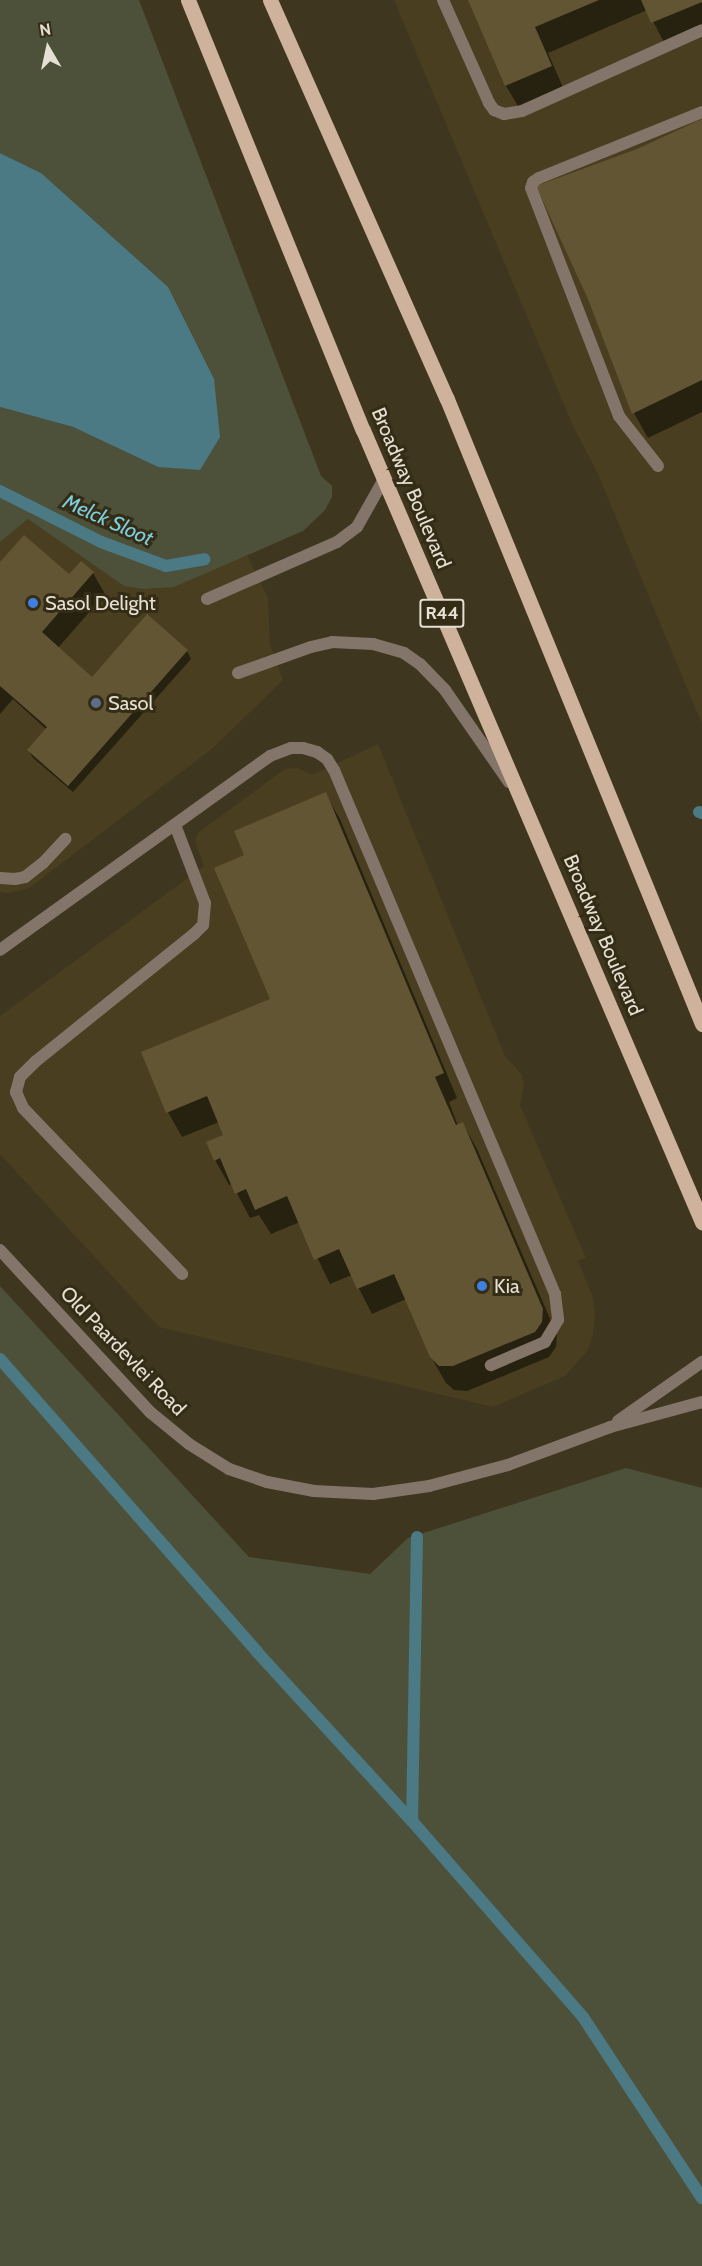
<!DOCTYPE html>
<html>
<head>
<meta charset="utf-8">
<style>
  body { margin:0 }
  #map { position:relative; width:702px; height:2266px; overflow:hidden; background:#3e361f; font-family:Cabin,sans-serif }
  div>[style] { position:absolute }
  .built>* { inset:0; background:#493e1f }
  .green>* { inset:0; background:#4e5139 }
  .water>* { inset:0; background:#4b7984 }
  .shadow>* { inset:0; background:#0007 }
  .stream>* { height:12px; margin:-6px; padding:0 6px; transform-origin:6px; border-radius:6px; background:#4b7984 }
  .building>* { inset:0; background:#625533 }
  .service>* { height:12px; margin:-6px; padding:0 6px; transform-origin:6px; border-radius:6px; background:#83756a }
  .tertiary>* { height:12px; margin:-6px; padding:0 6px; transform-origin:6px; border-radius:6px; background:#83756a }
  .primary>* { height:15px; margin:-7.5px; padding:0 7.5px; transform-origin:7.5px; border-radius:7.5px; background:#ceb29c }
  .dots>* { width:16px; height:16px; translate:-50% -50%; box-sizing:border-box; border:3px solid #342c15; border-radius:50% }
  span { translate:-50% -50%; white-space:nowrap; text-align:center; line-height:1.15; -webkit-text-stroke:6px #342c15; paint-order:stroke }
  .shield-label span { padding:2px 4px; background:#342c15; border:2px solid; border-radius:4px; -webkit-text-stroke-width:0 }
  .shield-label { font-size:18px; color:#e5e0d3; font-weight:700 }
  .street-label { font-size:20px; color:#e5e0d3 }
  .poi-label { font-size:20px; color:#e5e0d3 }
  .left { translate:0 -50%; text-align:left }
  .water-label { font-size:21px; color:#7ecee1; font-style:italic }
  .north { position:absolute; left:18px; top:18px; width:60px; height:60px; -webkit-text-stroke:4px #342c15; paint-order:stroke; rotate:351deg; font-size:16px; font-weight:700; line-height:24px; text-align:center; color:#e5e0d3 }
  .north::after { content:''; display:block; margin:auto; width:21px; height:27px; background:#e5e0d3; clip-path:polygon(50% 0,100% 100%,50% 72%,0 100%) }
</style>
</head>
<body>
<div id="map">
  <div class="built">
    <i style="clip-path:polygon(394px 0,702px 0,702px 724px,598px 474px,573px 426px)"></i>
    <i style="clip-path:polygon(28px 519px,124px 586px,174px 587px,247px 555px,268px 598px,270px 644px,283px 680px,213px 748px,28px 889px,7px 893px,0 892px,0 542px)"></i>
    <i style="clip-path:polygon(378px 744px,505px 1056px,522px 1075px,524px 1085px,520px 1105px,586px 1258px,578px 1261px,592px 1295px,595px 1314px,593px 1334px,588px 1350px,565px 1376px,493px 1407px,159px 1327px,0 1154px,0 1016px,204px 866px,195px 840px,199px 832px,285px 769px,298px 768px,312px 775px)"></i>
  </div>
  <div class="green">
    <i style="clip-path:polygon(0 0,139px 0,321px 476px,332px 486px,332px 497px,325px 510px,303px 531px,174px 587px,144px 589px,124px 586px,28px 519px,0 542px,0 407px,73px 427px,158px 467px,41px 173px,0 153px)"></i>
    <i style="clip-path:polygon(0 1286px,249px 1557px,370px 1574px,408px 1538px,626px 1468px,702px 1488px,702px 2266px,0 2266px)"></i>
  </div>
  <div class="water">
    <i style="clip-path:polygon(0 153px,41px 173px,168px 287px,214px 379px,220px 437px,200px 470px,158px 467px,73px 427px,0 407px)"></i>
  </div>
  <div class="shadow">
    <i style="clip-path:polygon(470px 0,702px 0,702px 33px,667px 48px,647px 10px,548px 53px,565px 92px,521px 111px,506px 86px)"></i>
    <i style="clip-path:polygon(702px 120px,702px 412px,648px 438px,634px 413px,637px 150px)"></i>
    <i style="clip-path:polygon(0 565px,69px 576px,93px 573px,105px 594px,58px 648px,92px 679px,187px 651px,191px 659px,73px 792px,33px 758px,29px 751px,47px 730px,13px 699px,0 714px)"></i>
    <i style="clip-path:polygon(325px 794px,340px 819px,457px 1098px,449px 1102px,458px 1126px,463px 1124px,477px 1149px,557px 1335px,556px 1347px,549px 1357px,467px 1391px,454px 1390px,446px 1383px,431px 1357px,406px 1299px,372px 1314px,352px 1275px,330px 1284px,300px 1222px,271px 1234px,259px 1215px,250px 1218px,232px 1184px,229px 1185px,215px 1160px,225px 1136px,219px 1122px,182px 1137px,168px 1112px,272px 999px,246px 856px)"></i>
  </div>
  <div class="stream">
    <i style="left:0;top:491px;width:113px;rotate:26.8deg"></i>
    <i style="left:101px;top:542px;width:69px;rotate:20.3deg"></i>
    <i style="left:166px;top:566px;width:39px;rotate:-10deg"></i>
    <i style="left:699px;top:812px;width:3px;rotate:18deg"></i>
    <i style="left:0;top:1359px;width:390px;rotate:48.7deg"></i>
    <i style="left:257px;top:1652px;width:229px;rotate:47.5deg"></i>
    <i style="left:417px;top:1537px;width:284px;rotate:91deg"></i>
    <i style="left:412px;top:1821px;width:260px;rotate:48.9deg"></i>
    <i style="left:583px;top:2017px;width:217px;rotate:56.7deg"></i>
  </div>
  <div class="building">
    <i style="clip-path:polygon(468px 0,599px 0,535px 27px,552px 66px,505px 86px)"></i>
    <i style="clip-path:polygon(641px 0,702px 0,702px 2px,651px 23px)"></i>
    <i style="clip-path:polygon(702px 119px,702px 380px,632px 414px,588px 299px,536px 186px,637px 149px)"></i>
    <i style="clip-path:polygon(24px 535px,69px 574px,81px 561px,94px 572px,42px 632px,92px 677px,147px 614px,188px 650px,68px 786px,27px 750px,47px 727px,0 686px,0 562px)"></i>
    <i style="clip-path:polygon(326px 792px,444px 1073px,435px 1077px,456px 1125px,463px 1122px,543px 1309px,542px 1322px,535px 1332px,453px 1366px,439px 1366px,430px 1357px,394px 1274px,357px 1289px,339px 1249px,314px 1260px,287px 1196px,255px 1210px,246px 1189px,235px 1194px,220px 1158px,214px 1161px,206px 1142px,223px 1135px,207px 1096px,166px 1113px,141px 1052px,270px 999px,214px 868px,244px 855px,234px 831px)"></i>
  </div>
  <div class="service">
    <i style="left:443px;top:0;width:113px;rotate:65.9deg"></i>
    <i style="left:489px;top:103px;width:9px;rotate:54deg"></i>
    <i style="left:494px;top:110px;width:11px;rotate:22deg"></i>
    <i style="left:504px;top:114px;width:18px;rotate:-9deg"></i>
    <i style="left:522px;top:111px;width:197px;rotate:-24.2deg"></i>
    <i style="left:658px;top:466px;width:63px;rotate:-128deg"></i>
    <i style="left:619px;top:416px;width:244px;rotate:-111.1deg"></i>
    <i style="left:531px;top:188px;width:6px;rotate:-72deg"></i>
    <i style="left:533px;top:182px;width:7px;rotate:-34deg"></i>
    <i style="left:539px;top:178px;width:176px;rotate:-22deg"></i>
    <i style="left:207px;top:599px;width:142px;rotate:-23.7deg"></i>
    <i style="left:337px;top:542px;width:25px;rotate:-37deg"></i>
    <i style="left:357px;top:527px;width:55px;rotate:-60.6deg"></i>
    <i style="left:238px;top:673px;width:77px;rotate:-19.6deg"></i>
    <i style="left:311px;top:647px;width:22px;rotate:-13deg"></i>
    <i style="left:332px;top:642px;width:41px;rotate:2.8deg"></i>
    <i style="left:373px;top:644px;width:32px;rotate:16deg"></i>
    <i style="left:404px;top:653px;width:19px;rotate:35deg"></i>
    <i style="left:420px;top:664px;width:36px;rotate:46deg"></i>
    <i style="left:445px;top:690px;width:112px;rotate:55.2deg"></i>
    <i style="left:175px;top:825px;width:84px;rotate:69deg"></i>
    <i style="left:205px;top:903px;width:22px;rotate:95deg"></i>
    <i style="left:203px;top:925px;width:13px;rotate:135deg"></i>
    <i style="left:194px;top:934px;width:204px;rotate:141.2deg"></i>
    <i style="left:35px;top:1062px;width:21px;rotate:135deg"></i>
    <i style="left:20px;top:1077px;width:16px;rotate:105deg"></i>
    <i style="left:16px;top:1092px;width:17px;rotate:66deg"></i>
    <i style="left:23px;top:1108px;width:230px;rotate:46.2deg"></i>
    <i style="left:0;top:878px;width:15px;rotate:4deg"></i>
    <i style="left:15px;top:879px;width:10px;rotate:-11deg"></i>
    <i style="left:25px;top:877px;width:23px;rotate:-38deg"></i>
    <i style="left:43px;top:863px;width:33px;rotate:-47deg"></i>
    <i style="left:0;top:950px;width:332px;rotate:-35.7deg"></i>
    <i style="left:270px;top:756px;width:22px;rotate:-21deg"></i>
    <i style="left:291px;top:748px;width:12px"></i>
    <i style="left:303px;top:748px;width:15px;rotate:16deg"></i>
    <i style="left:317px;top:752px;width:12px;rotate:35deg"></i>
    <i style="left:327px;top:759px;width:13px;rotate:58deg"></i>
    <i style="left:334px;top:770px;width:569px;rotate:67.13deg"></i>
    <i style="left:555px;top:1294px;width:26px;rotate:83deg"></i>
    <i style="left:558px;top:1320px;width:26px;rotate:121deg"></i>
    <i style="left:545px;top:1342px;width:59px;rotate:156.9deg"></i>
  </div>
  <div class="tertiary">
    <i style="left:0;top:1250px;width:221px;rotate:47.2deg"></i>
    <i style="left:150px;top:1412px;width:50px;rotate:39.4deg"></i>
    <i style="left:189px;top:1444px;width:47px;rotate:32deg"></i>
    <i style="left:229px;top:1469px;width:40px;rotate:18.9deg"></i>
    <i style="left:267px;top:1482px;width:48px;rotate:10.8deg"></i>
    <i style="left:314px;top:1491px;width:59px;rotate:2.9deg"></i>
    <i style="left:373px;top:1494px;width:57px;rotate:-8.1deg"></i>
    <i style="left:429px;top:1486px;width:82px;rotate:-14.9deg"></i>
    <i style="left:508px;top:1465px;width:109px;rotate:-20.4deg"></i>
    <i style="left:610px;top:1427px;width:95px;rotate:-15.2deg"></i>
    <i style="left:618px;top:1421px;width:103px;rotate:-35.1deg"></i>
  </div>
  <div class="primary">
    <i style="left:188px;top:0;width:464px;rotate:67.9deg"></i>
    <i style="left:363px;top:430px;width:862px;rotate:66.83deg"></i>
    <i style="left:270px;top:0;width:436px;rotate:66.1deg"></i>
    <i style="left:447px;top:399px;width:675px;rotate:67.8deg"></i>
  </div>
  <div class="dots">
    <i style="left:33px;top:603px;background:#3f7fe0"></i>
    <i style="left:96px;top:703px;background:#5c6f8a"></i>
    <i style="left:482px;top:1286px;background:#3f7fe0"></i>
  </div>
  <div class="shield-label">
    <span style="left:442px;top:613px">R44</span>
  </div>
  <div class="street-label">
    <span style="left:411px;top:488px;rotate:67deg">Broadway Boulevard</span>
    <span style="left:603px;top:935px;rotate:67deg">Broadway Boulevard</span>
    <span style="left:123px;top:1351px;rotate:46deg">Old Paardevlei Road</span>
  </div>
  <div class="poi-label">
    <span class="left" style="left:45px;top:603px">Sasol Delight</span>
    <span class="left" style="left:108px;top:703px">Sasol</span>
    <span class="left" style="left:494px;top:1286px">Kia</span>
  </div>
  <div class="water-label">
    <span style="left:108px;top:520px;rotate:24deg">Melck Sloot</span>
  </div>
  <div class="north">N</div>
</div>
</body>
</html>
